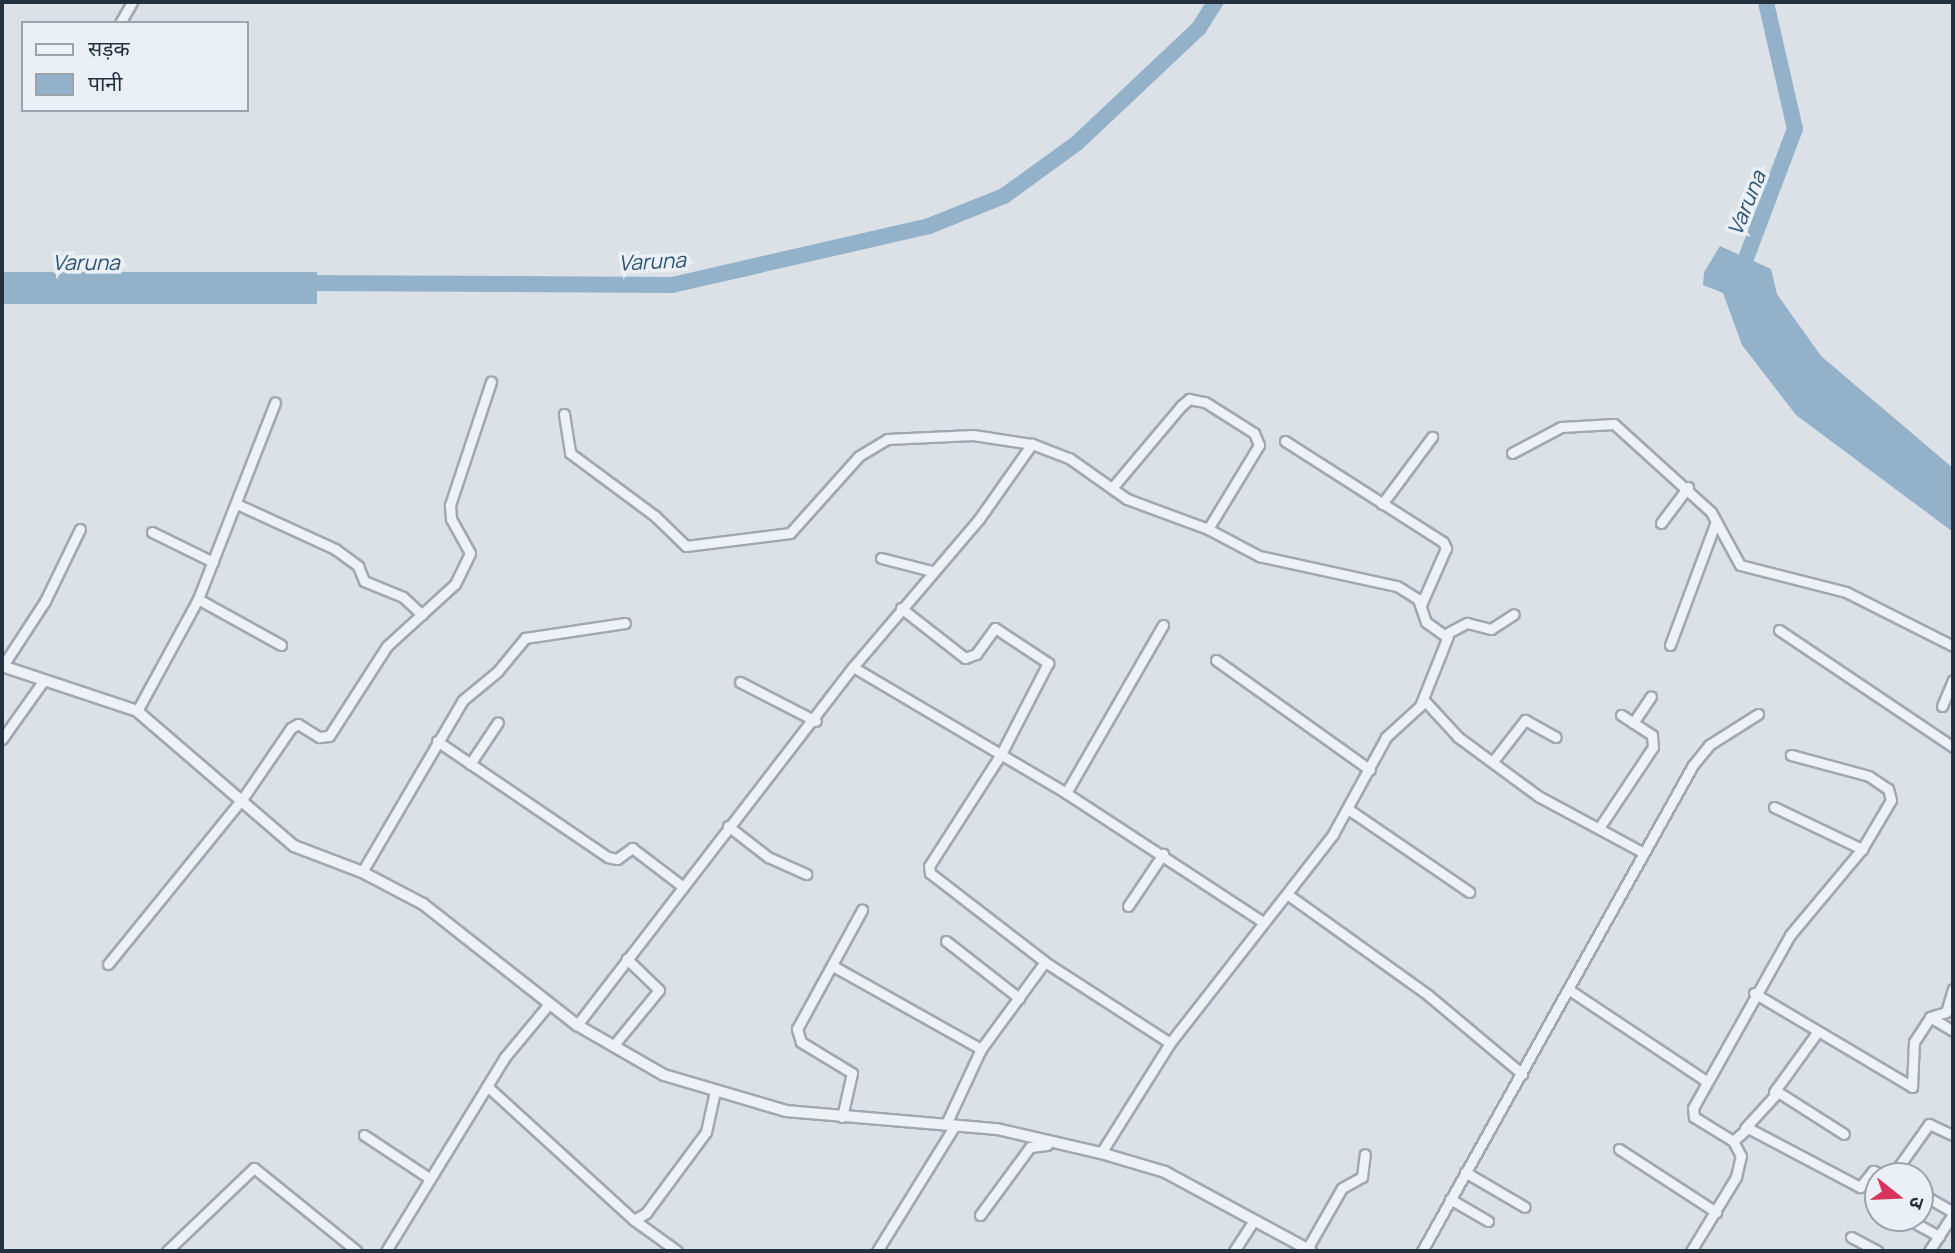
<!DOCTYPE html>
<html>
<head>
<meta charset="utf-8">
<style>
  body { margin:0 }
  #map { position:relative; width:1955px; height:1253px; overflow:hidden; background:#dbe1e7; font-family:Manrope,"Noto Sans Devanagari",sans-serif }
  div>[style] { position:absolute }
  .water>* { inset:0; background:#93b2ca; transform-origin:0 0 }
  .river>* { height:16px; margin:-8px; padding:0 8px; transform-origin:8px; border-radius:8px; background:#93b2ca }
  .roads { filter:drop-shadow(2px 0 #a0a8b1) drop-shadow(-2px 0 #a0a8b1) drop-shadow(0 2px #a0a8b1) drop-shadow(0 -2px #a0a8b1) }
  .minor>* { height:9px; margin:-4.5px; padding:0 4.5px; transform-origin:4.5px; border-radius:4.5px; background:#eef1f5 }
  .tertiary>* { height:10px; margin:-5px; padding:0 5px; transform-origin:5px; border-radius:5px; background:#eef1f5 }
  span { translate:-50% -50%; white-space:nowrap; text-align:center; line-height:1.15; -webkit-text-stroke:7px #eaf0f5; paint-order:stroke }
  .water-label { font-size:21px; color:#2c5274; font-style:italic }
  .frame { position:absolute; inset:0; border:4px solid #24303e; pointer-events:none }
  .legend { position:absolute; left:21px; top:21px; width:228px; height:91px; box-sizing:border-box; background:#eaf0f5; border:2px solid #9ba3ac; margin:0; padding:9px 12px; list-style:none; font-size:21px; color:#24303e }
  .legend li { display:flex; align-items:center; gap:14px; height:35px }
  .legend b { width:35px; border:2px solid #9ba3ac }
  .north { position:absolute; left:1864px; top:1162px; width:70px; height:70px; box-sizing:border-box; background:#eaf0f5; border:2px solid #9ba3ac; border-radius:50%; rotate:108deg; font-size:19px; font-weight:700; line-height:28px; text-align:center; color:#24303e }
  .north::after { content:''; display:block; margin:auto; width:24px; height:32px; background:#d7355c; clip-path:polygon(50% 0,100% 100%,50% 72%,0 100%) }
</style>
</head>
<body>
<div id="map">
  <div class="water">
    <i style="clip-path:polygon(1720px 246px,1771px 269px,1777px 294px,1821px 356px,1953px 468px,1953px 532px,1796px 415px,1742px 345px,1723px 293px,1703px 285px,1704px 272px)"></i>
    <i style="left:2px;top:272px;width:315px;height:32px"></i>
  </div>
  <div class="river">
    <i style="left:1749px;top:277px;width:16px;rotate:-104deg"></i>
    <i style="left:1745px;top:261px;width:141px;rotate:-69.3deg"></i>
    <i style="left:1795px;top:129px;width:130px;rotate:-102.9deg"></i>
    <i style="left:296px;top:283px;width:376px;rotate:0.3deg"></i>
    <i style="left:672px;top:285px;width:264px;rotate:-12.9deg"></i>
    <i style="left:929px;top:226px;width:81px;rotate:-21.8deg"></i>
    <i style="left:1004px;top:196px;width:90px;rotate:-36deg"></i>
    <i style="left:1077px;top:143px;width:168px;rotate:-43.3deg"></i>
    <i style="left:1199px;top:28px;width:31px;rotate:-58deg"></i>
  </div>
  <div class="roads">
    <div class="minor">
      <i style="left:120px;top:23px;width:24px;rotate:-60deg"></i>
      <i style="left:564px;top:414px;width:39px;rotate:81deg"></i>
      <i style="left:570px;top:453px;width:106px;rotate:36.5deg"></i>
      <i style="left:655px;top:516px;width:43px;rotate:44.1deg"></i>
      <i style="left:686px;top:546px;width:105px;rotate:-7.1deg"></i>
      <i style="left:790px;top:533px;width:103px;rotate:-48.1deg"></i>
      <i style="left:859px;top:456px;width:33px;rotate:-31deg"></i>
      <i style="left:887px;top:439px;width:86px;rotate:-2.7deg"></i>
      <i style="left:973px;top:435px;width:60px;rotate:8.7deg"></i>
      <i style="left:1032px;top:444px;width:40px;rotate:21deg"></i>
      <i style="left:1069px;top:458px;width:71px;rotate:35.3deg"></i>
      <i style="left:1127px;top:499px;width:86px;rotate:20.3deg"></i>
      <i style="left:1208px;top:529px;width:58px;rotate:27.9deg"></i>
      <i style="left:1259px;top:556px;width:141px;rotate:12.3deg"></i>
      <i style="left:1397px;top:586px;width:25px;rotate:32deg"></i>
      <i style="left:1418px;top:599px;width:24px;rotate:71deg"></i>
      <i style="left:1426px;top:622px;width:22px;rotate:36deg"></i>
      <i style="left:1444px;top:635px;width:26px;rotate:-28deg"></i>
      <i style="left:1467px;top:623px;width:25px;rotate:14deg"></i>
      <i style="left:1491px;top:629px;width:27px;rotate:-33deg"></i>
      <i style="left:1285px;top:441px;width:188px;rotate:32.6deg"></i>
      <i style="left:1443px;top:542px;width:7px;rotate:63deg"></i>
      <i style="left:1446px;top:548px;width:62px;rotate:113.7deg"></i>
      <i style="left:1512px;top:453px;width:55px;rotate:-28deg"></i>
      <i style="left:1561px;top:427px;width:53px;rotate:-3.2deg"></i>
      <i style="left:1614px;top:424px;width:131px;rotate:42.2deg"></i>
      <i style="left:1711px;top:512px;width:60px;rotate:61.3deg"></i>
      <i style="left:1740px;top:565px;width:109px;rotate:14.3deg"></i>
      <i style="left:1846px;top:592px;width:120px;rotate:26.8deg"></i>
      <i style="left:1112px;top:488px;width:107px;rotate:-49.9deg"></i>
      <i style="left:1181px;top:406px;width:11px;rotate:-41deg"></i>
      <i style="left:1189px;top:399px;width:16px;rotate:11deg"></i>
      <i style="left:1205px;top:402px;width:58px;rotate:32.3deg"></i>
      <i style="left:1254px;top:433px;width:13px;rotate:67deg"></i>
      <i style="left:1259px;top:445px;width:98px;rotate:121.3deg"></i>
      <i style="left:1382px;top:504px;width:84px;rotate:-53.3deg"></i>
      <i style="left:239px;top:505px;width:106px;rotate:24.6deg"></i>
      <i style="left:335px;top:549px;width:29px;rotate:36deg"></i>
      <i style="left:358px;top:566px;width:16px;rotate:68deg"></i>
      <i style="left:364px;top:581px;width:42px;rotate:22.3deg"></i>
      <i style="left:403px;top:597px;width:26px;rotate:43deg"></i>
      <i style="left:1661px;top:523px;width:45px;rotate:-53.1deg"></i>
      <i style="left:152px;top:532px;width:68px;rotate:26.2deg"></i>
      <i style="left:881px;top:558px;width:53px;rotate:14.3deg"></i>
      <i style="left:198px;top:599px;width:95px;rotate:29deg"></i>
      <i style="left:901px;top:608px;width:81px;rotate:38deg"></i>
      <i style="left:965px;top:658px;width:12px;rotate:-20deg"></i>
      <i style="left:976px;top:654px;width:32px;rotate:-54deg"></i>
      <i style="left:995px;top:628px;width:64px;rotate:33.4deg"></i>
      <i style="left:1048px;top:663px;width:102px;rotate:117.3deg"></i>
      <i style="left:1001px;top:754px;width:133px;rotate:122.7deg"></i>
      <i style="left:929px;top:866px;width:7px;rotate:82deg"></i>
      <i style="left:930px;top:873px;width:145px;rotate:37.7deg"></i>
      <i style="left:1045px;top:962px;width:149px;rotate:32.9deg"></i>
      <i style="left:1779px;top:630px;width:210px;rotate:33.9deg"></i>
      <i style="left:1670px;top:645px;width:132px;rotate:-69.6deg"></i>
      <i style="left:1216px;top:660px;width:189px;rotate:35.5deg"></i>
      <i style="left:2px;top:667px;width:79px;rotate:-56.9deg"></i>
      <i style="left:45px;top:601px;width:80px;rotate:-64.1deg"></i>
      <i style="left:853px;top:667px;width:247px;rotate:30.6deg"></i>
      <i style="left:1066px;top:793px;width:235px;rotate:33.2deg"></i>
      <i style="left:740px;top:682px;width:85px;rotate:27.2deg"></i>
      <i style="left:1424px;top:700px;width:50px;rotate:47.4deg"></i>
      <i style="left:1458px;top:737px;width:99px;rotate:36.4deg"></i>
      <i style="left:1538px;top:796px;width:120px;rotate:28.3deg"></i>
      <i style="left:1942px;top:706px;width:28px;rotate:-67deg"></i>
      <i style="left:137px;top:711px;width:128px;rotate:-61.4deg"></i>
      <i style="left:198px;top:599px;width:211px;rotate:-68.6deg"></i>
      <i style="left:1633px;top:723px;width:32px;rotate:-56deg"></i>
      <i style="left:2px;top:739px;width:72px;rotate:-54.6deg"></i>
      <i style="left:437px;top:741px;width:207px;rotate:34.2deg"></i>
      <i style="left:608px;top:857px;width:9px;rotate:13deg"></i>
      <i style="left:617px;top:859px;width:19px;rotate:-36deg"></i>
      <i style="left:632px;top:848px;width:63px;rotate:37.2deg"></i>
      <i style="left:1494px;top:760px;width:51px;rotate:-52.2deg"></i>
      <i style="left:1525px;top:720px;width:35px;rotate:29deg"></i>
      <i style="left:470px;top:764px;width:50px;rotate:-56.3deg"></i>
      <i style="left:1066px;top:793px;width:194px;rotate:-60deg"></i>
      <i style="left:1774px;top:807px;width:98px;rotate:25.5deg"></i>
      <i style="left:1348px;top:809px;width:147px;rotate:34.4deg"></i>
      <i style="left:728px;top:826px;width:51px;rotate:37.8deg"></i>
      <i style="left:768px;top:857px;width:42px;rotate:24.1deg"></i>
      <i style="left:1599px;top:828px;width:97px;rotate:-56.3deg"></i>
      <i style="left:1653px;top:747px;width:12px;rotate:-95deg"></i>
      <i style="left:1652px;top:735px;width:37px;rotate:-147deg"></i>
      <i style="left:362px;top:872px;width:199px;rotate:-59.6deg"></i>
      <i style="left:463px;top:700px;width:44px;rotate:-39.5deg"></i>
      <i style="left:497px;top:672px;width:44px;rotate:-50.5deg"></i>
      <i style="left:525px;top:638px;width:101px;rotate:-8.5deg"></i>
      <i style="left:1287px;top:894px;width:173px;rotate:35.6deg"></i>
      <i style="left:1428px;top:995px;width:123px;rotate:40deg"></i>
      <i style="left:1128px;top:906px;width:63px;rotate:-56.1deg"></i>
      <i style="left:946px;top:941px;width:93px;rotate:38deg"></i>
      <i style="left:108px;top:964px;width:214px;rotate:-50.9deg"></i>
      <i style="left:243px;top:798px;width:85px;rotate:-55.6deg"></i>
      <i style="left:291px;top:728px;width:8px;rotate:-30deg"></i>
      <i style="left:298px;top:724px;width:25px;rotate:32deg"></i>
      <i style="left:319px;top:737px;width:10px;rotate:-6deg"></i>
      <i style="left:329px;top:736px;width:107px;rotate:-57.2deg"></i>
      <i style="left:387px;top:646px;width:92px;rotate:-42.4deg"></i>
      <i style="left:455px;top:584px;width:34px;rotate:-64deg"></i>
      <i style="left:470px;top:553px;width:39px;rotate:-119deg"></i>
      <i style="left:451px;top:519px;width:14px;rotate:-94deg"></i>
      <i style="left:450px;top:505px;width:130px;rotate:-71.6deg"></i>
      <i style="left:833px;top:966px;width:170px;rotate:29.3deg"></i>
      <i style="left:1568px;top:989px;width:166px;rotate:33.7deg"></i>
      <i style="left:1754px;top:993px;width:184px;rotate:30.7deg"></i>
      <i style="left:1930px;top:1017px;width:27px;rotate:31deg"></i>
      <i style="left:577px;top:1025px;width:452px;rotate:-52.4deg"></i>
      <i style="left:853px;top:667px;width:194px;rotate:-49.6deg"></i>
      <i style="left:979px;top:519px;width:92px;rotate:-54.8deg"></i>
      <i style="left:613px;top:1046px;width:72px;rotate:-50.6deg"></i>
      <i style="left:659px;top:990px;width:45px;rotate:-135.9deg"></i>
      <i style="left:487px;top:1086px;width:199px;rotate:42.4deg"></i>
      <i style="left:634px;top:1220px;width:53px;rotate:35.8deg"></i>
      <i style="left:1912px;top:1087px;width:45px;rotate:-87.5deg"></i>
      <i style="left:1914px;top:1042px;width:30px;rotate:-57deg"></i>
      <i style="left:1930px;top:1017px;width:17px;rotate:-17deg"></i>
      <i style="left:1946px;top:1012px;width:24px;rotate:-73deg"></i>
      <i style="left:1774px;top:1092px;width:72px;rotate:-54.1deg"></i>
      <i style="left:842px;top:1117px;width:45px;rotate:-77.2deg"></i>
      <i style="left:852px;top:1073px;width:60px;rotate:-148.7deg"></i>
      <i style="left:801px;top:1042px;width:14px;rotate:-107deg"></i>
      <i style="left:797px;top:1029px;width:136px;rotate:-61.4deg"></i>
      <i style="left:946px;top:1124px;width:83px;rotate:-65deg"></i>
      <i style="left:981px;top:1049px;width:108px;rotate:-53.7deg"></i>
      <i style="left:1745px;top:1128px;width:49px;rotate:-47.5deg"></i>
      <i style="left:1778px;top:1092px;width:78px;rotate:32.5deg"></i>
      <i style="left:364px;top:1135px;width:78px;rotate:33.5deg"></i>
      <i style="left:1733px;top:1141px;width:20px;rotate:-41deg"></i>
      <i style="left:1748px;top:1128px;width:127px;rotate:27.8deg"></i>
      <i style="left:1860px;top:1187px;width:21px;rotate:-51deg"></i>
      <i style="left:1873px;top:1171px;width:17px;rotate:17deg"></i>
      <i style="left:1619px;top:1149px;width:116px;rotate:33deg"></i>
      <i style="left:1101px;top:1153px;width:130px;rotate:-57.9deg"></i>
      <i style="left:1170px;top:1043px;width:265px;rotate:-52deg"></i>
      <i style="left:1333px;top:834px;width:111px;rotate:-61.3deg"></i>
      <i style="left:1386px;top:737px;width:46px;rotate:-42.4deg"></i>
      <i style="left:1420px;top:706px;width:75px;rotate:-68.2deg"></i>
      <i style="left:1465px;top:1172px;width:69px;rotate:30.3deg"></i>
      <i style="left:1892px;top:1176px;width:64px;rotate:-54.6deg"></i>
      <i style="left:1929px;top:1124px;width:26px;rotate:25deg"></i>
      <i style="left:1920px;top:1193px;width:38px;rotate:30deg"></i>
      <i style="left:1450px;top:1199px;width:44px;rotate:30.1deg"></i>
      <i style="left:980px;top:1215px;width:84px;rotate:-53.7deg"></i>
      <i style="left:1030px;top:1147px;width:17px;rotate:-7deg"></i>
      <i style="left:1906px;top:1218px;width:38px;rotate:29deg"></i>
      <i style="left:634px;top:1220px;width:14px;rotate:-30deg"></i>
      <i style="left:646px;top:1213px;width:101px;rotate:-53.5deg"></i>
      <i style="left:706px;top:1132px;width:42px;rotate:-77.6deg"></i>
      <i style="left:1851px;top:1237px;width:30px;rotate:28deg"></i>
      <i style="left:1307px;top:1249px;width:70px;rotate:-60.2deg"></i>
      <i style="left:1342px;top:1188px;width:23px;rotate:-29deg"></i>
      <i style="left:1362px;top:1177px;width:23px;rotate:-83deg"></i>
      <i style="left:167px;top:1251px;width:120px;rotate:-43.7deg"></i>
      <i style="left:254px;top:1168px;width:132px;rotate:38.9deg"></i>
      <i style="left:386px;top:1251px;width:228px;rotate:-58.5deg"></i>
      <i style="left:505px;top:1057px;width:69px;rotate:-50.3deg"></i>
      <i style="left:877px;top:1251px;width:148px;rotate:-58.2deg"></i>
      <i style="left:1234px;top:1251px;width:35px;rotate:-57deg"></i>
      <i style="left:1422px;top:1251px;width:556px;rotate:-60.86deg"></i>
      <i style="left:1693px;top:765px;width:26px;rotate:-51deg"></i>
      <i style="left:1709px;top:745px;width:58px;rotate:-32.3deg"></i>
      <i style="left:1691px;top:1251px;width:87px;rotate:-58.7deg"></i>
      <i style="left:1736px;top:1177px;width:22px;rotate:-77deg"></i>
      <i style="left:1741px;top:1156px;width:17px;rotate:-118deg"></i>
      <i style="left:1733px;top:1141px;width:46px;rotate:-148.4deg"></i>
      <i style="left:1694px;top:1117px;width:9px;rotate:-96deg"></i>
      <i style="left:1693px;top:1108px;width:198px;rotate:-60.7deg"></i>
      <i style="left:1790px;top:935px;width:112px;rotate:-50.1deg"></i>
      <i style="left:1862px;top:849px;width:57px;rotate:-59.4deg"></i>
      <i style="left:1891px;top:800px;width:11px;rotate:-105deg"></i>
      <i style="left:1888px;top:789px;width:23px;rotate:-146deg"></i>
      <i style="left:1869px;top:776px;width:81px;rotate:-164.9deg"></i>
      <i style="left:1929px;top:1251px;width:44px;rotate:-57deg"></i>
    </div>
    <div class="tertiary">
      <i style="left:2px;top:666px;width:142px;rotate:18.4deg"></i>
      <i style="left:137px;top:711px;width:207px;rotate:40.7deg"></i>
      <i style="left:294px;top:846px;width:73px;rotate:20.9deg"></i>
      <i style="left:362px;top:872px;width:69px;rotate:27.7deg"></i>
      <i style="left:423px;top:904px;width:196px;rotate:38.2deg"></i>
      <i style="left:577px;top:1025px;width:100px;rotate:29.9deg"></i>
      <i style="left:664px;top:1075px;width:127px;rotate:16.4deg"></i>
      <i style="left:786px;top:1111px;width:212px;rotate:4.9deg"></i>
      <i style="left:997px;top:1129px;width:107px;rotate:13deg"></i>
      <i style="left:1101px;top:1153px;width:67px;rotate:16.5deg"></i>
      <i style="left:1165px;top:1172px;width:166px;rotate:28.4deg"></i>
    </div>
  </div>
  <div class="water-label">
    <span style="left:1746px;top:203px;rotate:-68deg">Varuna</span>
    <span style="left:652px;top:261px;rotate:-3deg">Varuna</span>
    <span style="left:86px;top:262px">Varuna</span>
  </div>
  <div class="frame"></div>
  <ul class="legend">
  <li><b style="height:9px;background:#eef1f5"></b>सड़क</li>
  <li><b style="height:19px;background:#93b2ca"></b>पानी</li>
  </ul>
  <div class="north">उ</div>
</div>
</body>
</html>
